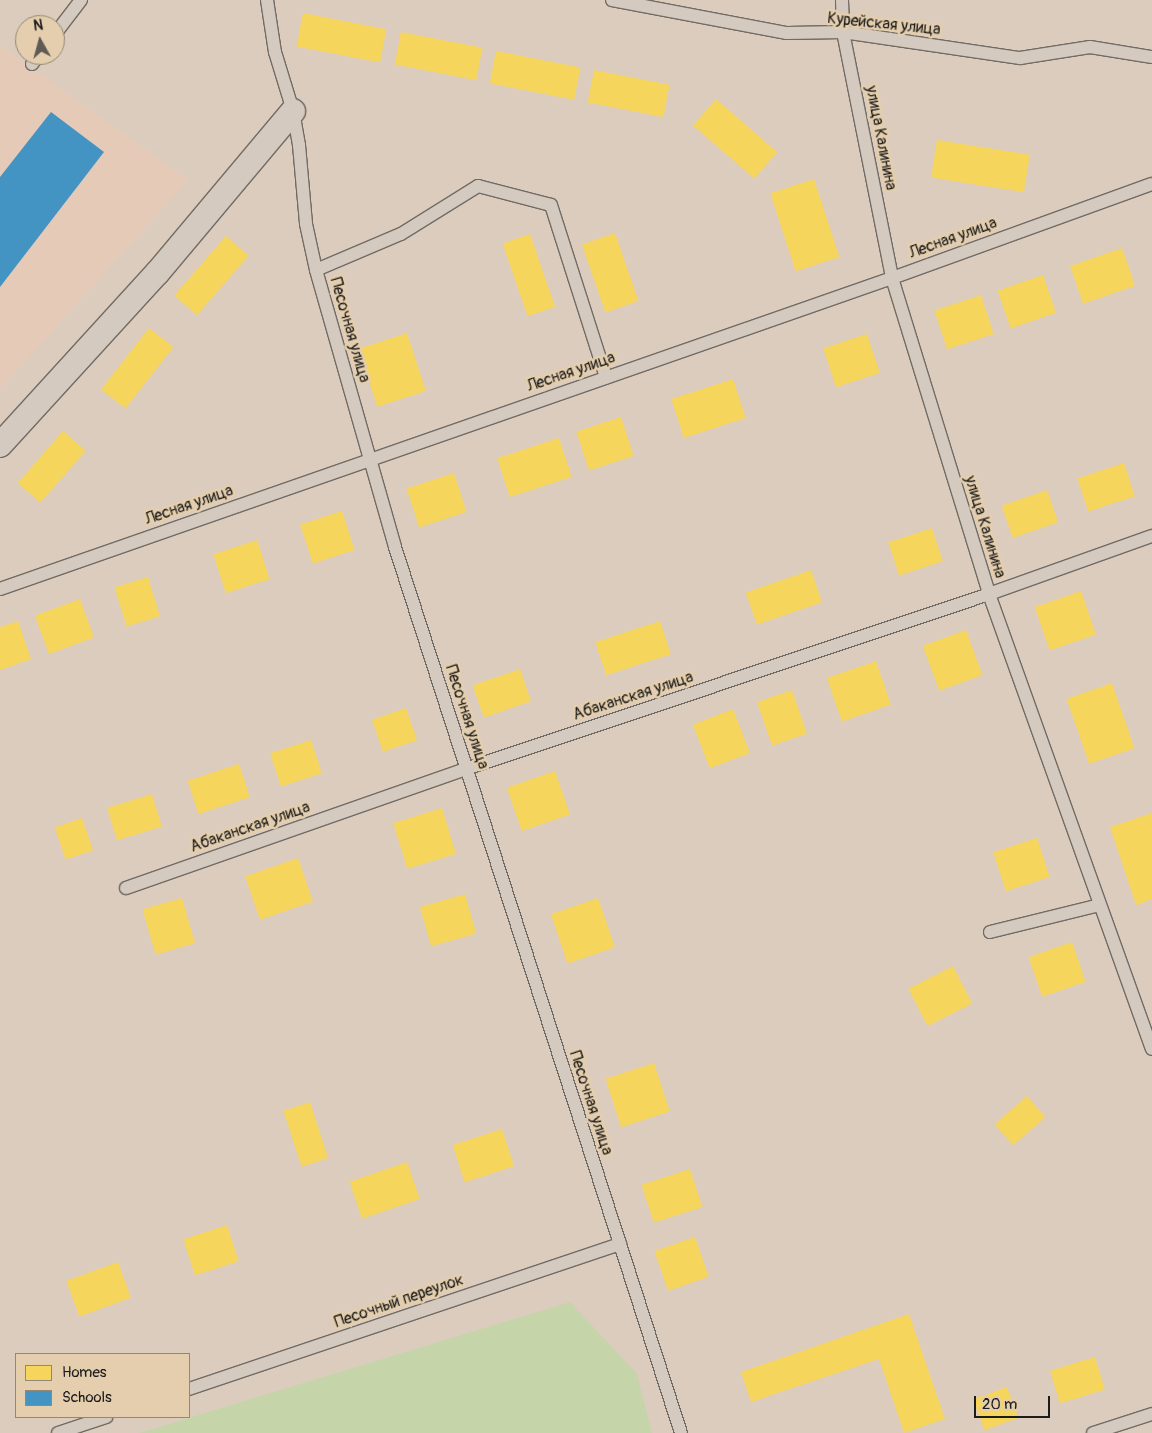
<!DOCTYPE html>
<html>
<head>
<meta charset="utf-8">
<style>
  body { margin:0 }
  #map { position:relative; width:1152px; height:1433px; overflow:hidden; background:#dcccbd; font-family:Pangolin,sans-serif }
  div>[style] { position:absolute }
  .built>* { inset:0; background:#e6cab8 }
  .green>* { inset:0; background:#c5d5a9 }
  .homes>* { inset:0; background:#f6d55c; transform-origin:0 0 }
  .schools>* { inset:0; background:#4393c3 }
  .roads { filter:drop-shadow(1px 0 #726b64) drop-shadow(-1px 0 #726b64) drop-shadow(0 1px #726b64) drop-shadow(0 -1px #726b64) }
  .service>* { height:12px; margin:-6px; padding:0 6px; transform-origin:6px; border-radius:6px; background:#d4cabf }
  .minor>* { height:24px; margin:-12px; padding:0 12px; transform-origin:12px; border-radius:12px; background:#d4cabf }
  span { translate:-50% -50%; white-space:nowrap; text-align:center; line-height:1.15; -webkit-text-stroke:5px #e4cead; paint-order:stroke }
  .street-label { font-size:16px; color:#1c1c1c }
  .legend { position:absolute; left:15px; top:1353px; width:175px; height:65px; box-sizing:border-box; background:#e4cead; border:1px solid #948773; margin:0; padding:6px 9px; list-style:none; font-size:15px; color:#1c1c1c }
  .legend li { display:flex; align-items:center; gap:10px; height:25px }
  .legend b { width:25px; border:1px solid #948773 }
  .north { position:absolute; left:15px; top:15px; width:50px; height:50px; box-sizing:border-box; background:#e4cead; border:1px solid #948773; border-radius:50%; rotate:353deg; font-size:14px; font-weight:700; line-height:20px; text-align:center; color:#1c1c1c }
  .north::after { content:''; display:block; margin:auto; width:18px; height:22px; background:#5f5a54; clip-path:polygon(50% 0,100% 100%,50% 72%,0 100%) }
  .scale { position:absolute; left:974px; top:1396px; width:76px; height:22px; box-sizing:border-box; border:2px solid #1c1c1c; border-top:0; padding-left:6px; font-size:15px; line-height:18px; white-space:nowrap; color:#1c1c1c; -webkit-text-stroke:4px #e4cead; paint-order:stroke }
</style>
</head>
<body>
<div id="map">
  <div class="built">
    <i style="clip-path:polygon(0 45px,188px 180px,0 389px)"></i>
  </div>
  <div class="green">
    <i style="clip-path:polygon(570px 1302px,637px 1374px,652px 1433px,139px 1433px)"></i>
  </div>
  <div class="homes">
    <i style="left:303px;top:13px;width:85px;height:34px;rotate:11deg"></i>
    <i style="left:401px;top:32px;width:83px;height:33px;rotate:11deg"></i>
    <i style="left:496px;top:51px;width:86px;height:33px;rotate:11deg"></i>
    <i style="left:594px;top:70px;width:77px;height:33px;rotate:11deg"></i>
    <i style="left:716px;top:99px;width:81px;height:35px;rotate:41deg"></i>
    <i style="left:937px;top:140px;width:94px;height:38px;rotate:9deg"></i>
    <i style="left:814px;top:179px;width:82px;height:46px;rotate:72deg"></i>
    <i style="left:615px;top:233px;width:72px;height:35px;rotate:71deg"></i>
    <i style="left:530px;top:234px;width:77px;height:29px;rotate:71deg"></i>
    <i style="left:226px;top:236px;width:30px;height:79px;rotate:41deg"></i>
    <i style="left:1122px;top:248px;width:40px;height:55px;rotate:71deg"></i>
    <i style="left:1043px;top:275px;width:40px;height:48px;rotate:71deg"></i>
    <i style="left:981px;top:295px;width:41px;height:49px;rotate:72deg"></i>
    <i style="left:149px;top:328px;width:31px;height:78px;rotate:38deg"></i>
    <i style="left:407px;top:333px;width:61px;height:51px;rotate:72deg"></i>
    <i style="left:867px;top:334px;width:41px;height:46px;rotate:72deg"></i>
    <i style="left:733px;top:379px;width:41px;height:65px;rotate:72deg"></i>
    <i style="left:621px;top:417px;width:41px;height:47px;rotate:72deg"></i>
    <i style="left:63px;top:431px;width:30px;height:69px;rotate:41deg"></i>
    <i style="left:559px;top:438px;width:41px;height:65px;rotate:72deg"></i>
    <i style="left:1124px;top:463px;width:35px;height:49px;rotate:72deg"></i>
    <i style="left:454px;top:473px;width:41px;height:50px;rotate:72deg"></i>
    <i style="left:1047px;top:490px;width:34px;height:48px;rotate:71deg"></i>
    <i style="left:342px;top:511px;width:41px;height:44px;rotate:72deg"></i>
    <i style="left:932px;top:528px;width:35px;height:46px;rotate:72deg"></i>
    <i style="left:257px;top:540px;width:41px;height:46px;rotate:72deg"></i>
    <i style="left:811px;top:570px;width:34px;height:69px;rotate:71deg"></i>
    <i style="left:148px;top:577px;width:41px;height:35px;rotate:73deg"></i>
    <i style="left:1081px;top:591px;width:46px;height:49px;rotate:71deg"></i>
    <i style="left:80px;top:599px;width:41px;height:48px;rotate:70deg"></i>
    <i style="clip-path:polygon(18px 621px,31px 659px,0 670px,0 627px)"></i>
    <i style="left:660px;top:621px;width:35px;height:68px;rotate:72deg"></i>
    <i style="left:966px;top:630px;width:48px;height:46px;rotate:70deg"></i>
    <i style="left:876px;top:661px;width:46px;height:52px;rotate:71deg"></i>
    <i style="left:520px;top:669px;width:34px;height:50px;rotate:71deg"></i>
    <i style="left:1112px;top:683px;width:69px;height:48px;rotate:71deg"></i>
    <i style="left:792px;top:690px;width:46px;height:37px;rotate:71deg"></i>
    <i style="left:406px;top:708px;width:34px;height:36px;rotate:71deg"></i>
    <i style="left:733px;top:709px;width:47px;height:43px;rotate:69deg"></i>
    <i style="left:311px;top:740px;width:35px;height:43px;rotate:72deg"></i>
    <i style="left:239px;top:764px;width:35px;height:54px;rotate:72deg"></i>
    <i style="left:555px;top:771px;width:46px;height:51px;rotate:71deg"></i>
    <i style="left:152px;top:794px;width:34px;height:47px;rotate:73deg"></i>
    <i style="left:442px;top:808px;width:48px;height:51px;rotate:73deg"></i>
    <i style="clip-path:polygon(1152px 813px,1152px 899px,1136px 905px,1110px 827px)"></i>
    <i style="left:82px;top:818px;width:34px;height:29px;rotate:71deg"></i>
    <i style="left:1037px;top:838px;width:41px;height:46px;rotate:72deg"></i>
    <i style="left:298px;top:858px;width:46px;height:56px;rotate:71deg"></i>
    <i style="left:465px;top:894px;width:41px;height:47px;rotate:74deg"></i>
    <i style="left:182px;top:898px;width:47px;height:41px;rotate:74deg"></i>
    <i style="left:598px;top:898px;width:52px;height:50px;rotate:71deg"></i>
    <i style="left:1072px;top:942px;width:42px;height:46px;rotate:71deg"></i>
    <i style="left:953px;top:966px;width:42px;height:50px;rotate:63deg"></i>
    <i style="left:654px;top:1063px;width:51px;height:51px;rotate:72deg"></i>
    <i style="left:1027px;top:1096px;width:28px;height:43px;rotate:49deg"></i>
    <i style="left:310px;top:1102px;width:59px;height:28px;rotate:72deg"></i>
    <i style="left:502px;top:1129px;width:39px;height:52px;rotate:72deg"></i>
    <i style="left:407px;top:1162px;width:39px;height:61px;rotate:71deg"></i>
    <i style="left:690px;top:1169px;width:40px;height:51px;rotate:72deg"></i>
    <i style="left:227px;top:1225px;width:38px;height:46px;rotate:72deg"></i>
    <i style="left:695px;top:1237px;width:42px;height:43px;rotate:71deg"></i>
    <i style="left:118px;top:1262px;width:38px;height:55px;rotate:70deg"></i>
    <i style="clip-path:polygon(909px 1314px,945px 1419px,904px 1433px,879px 1359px,751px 1402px,741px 1372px)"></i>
    <i style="left:1095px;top:1357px;width:34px;height:47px;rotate:73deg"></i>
    <i style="left:1007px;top:1387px;width:33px;height:36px;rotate:70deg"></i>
  </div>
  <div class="schools">
    <i style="clip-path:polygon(51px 112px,104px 152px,0 287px,0 177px)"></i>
  </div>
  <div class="roads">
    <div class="service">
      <i style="left:267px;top:0;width:53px;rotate:81.3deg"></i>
      <i style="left:275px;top:52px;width:62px;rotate:73deg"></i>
      <i style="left:293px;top:111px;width:35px;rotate:80deg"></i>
      <i style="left:299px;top:145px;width:79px;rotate:84.9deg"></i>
      <i style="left:306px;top:224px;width:47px;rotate:77.7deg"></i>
      <i style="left:316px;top:270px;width:197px;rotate:74.1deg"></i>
      <i style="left:370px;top:459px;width:91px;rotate:74.1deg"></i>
      <i style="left:395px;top:547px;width:931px;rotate:72.11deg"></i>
      <i style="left:612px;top:0;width:178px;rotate:10.7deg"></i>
      <i style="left:787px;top:33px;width:56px;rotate:-1deg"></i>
      <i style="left:843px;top:32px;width:179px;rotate:8.4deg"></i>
      <i style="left:1020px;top:58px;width:71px;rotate:-8.9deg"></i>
      <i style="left:1090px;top:47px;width:63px;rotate:9.2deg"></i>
      <i style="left:842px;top:0;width:32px;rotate:88deg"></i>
      <i style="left:843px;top:32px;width:251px;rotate:78.7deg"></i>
      <i style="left:892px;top:278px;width:331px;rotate:72.9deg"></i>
      <i style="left:989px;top:594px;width:483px;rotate:70.3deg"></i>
      <i style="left:55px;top:34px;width:43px;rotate:-52.6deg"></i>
      <i style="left:32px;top:64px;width:11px;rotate:-52deg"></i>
      <i style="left:316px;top:270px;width:92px;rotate:-23deg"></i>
      <i style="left:401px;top:234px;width:91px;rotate:-31.9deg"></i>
      <i style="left:478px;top:186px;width:75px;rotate:14.6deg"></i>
      <i style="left:551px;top:205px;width:181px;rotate:72.3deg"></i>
      <i style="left:0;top:589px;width:945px;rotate:-19.22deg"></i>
      <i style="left:892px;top:278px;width:276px;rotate:-19.9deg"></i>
      <i style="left:126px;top:888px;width:360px;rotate:-19.3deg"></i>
      <i style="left:466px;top:769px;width:552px;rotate:-18.5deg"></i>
      <i style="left:989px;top:594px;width:173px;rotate:-19.6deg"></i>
      <i style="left:990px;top:932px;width:113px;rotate:-13.8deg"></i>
      <i style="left:189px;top:1389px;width:455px;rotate:-18.6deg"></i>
      <i style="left:58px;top:1433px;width:51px;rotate:-18.4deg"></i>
      <i style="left:1093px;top:1433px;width:62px;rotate:-17.9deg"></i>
    </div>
    <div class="minor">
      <i style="left:0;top:445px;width:234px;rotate:-47.6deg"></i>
      <i style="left:158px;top:272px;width:210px;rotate:-50deg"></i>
    </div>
  </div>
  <div class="street-label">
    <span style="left:884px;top:24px;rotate:6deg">Курейская улица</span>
    <span style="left:881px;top:138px;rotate:79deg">улица Калинина</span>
    <span style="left:953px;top:238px;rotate:-20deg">Лесная улица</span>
    <span style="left:350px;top:330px;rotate:74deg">Песочная улица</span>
    <span style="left:571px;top:372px;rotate:-19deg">Лесная улица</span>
    <span style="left:189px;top:505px;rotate:-19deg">Лесная улица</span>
    <span style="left:985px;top:527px;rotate:73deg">улица Калинина</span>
    <span style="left:633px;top:696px;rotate:-18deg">Абаканская улица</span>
    <span style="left:467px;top:717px;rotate:72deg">Песочная улица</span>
    <span style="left:250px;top:827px;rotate:-19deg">Абаканская улица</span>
    <span style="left:591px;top:1103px;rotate:72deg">Песочная улица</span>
    <span style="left:399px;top:1301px;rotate:-19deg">Песочный переулок</span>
  </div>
  <ul class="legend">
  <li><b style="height:14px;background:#f6d55c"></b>Homes</li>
  <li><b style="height:14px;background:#4393c3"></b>Schools</li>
  </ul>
  <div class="north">N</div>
  <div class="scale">20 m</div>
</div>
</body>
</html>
